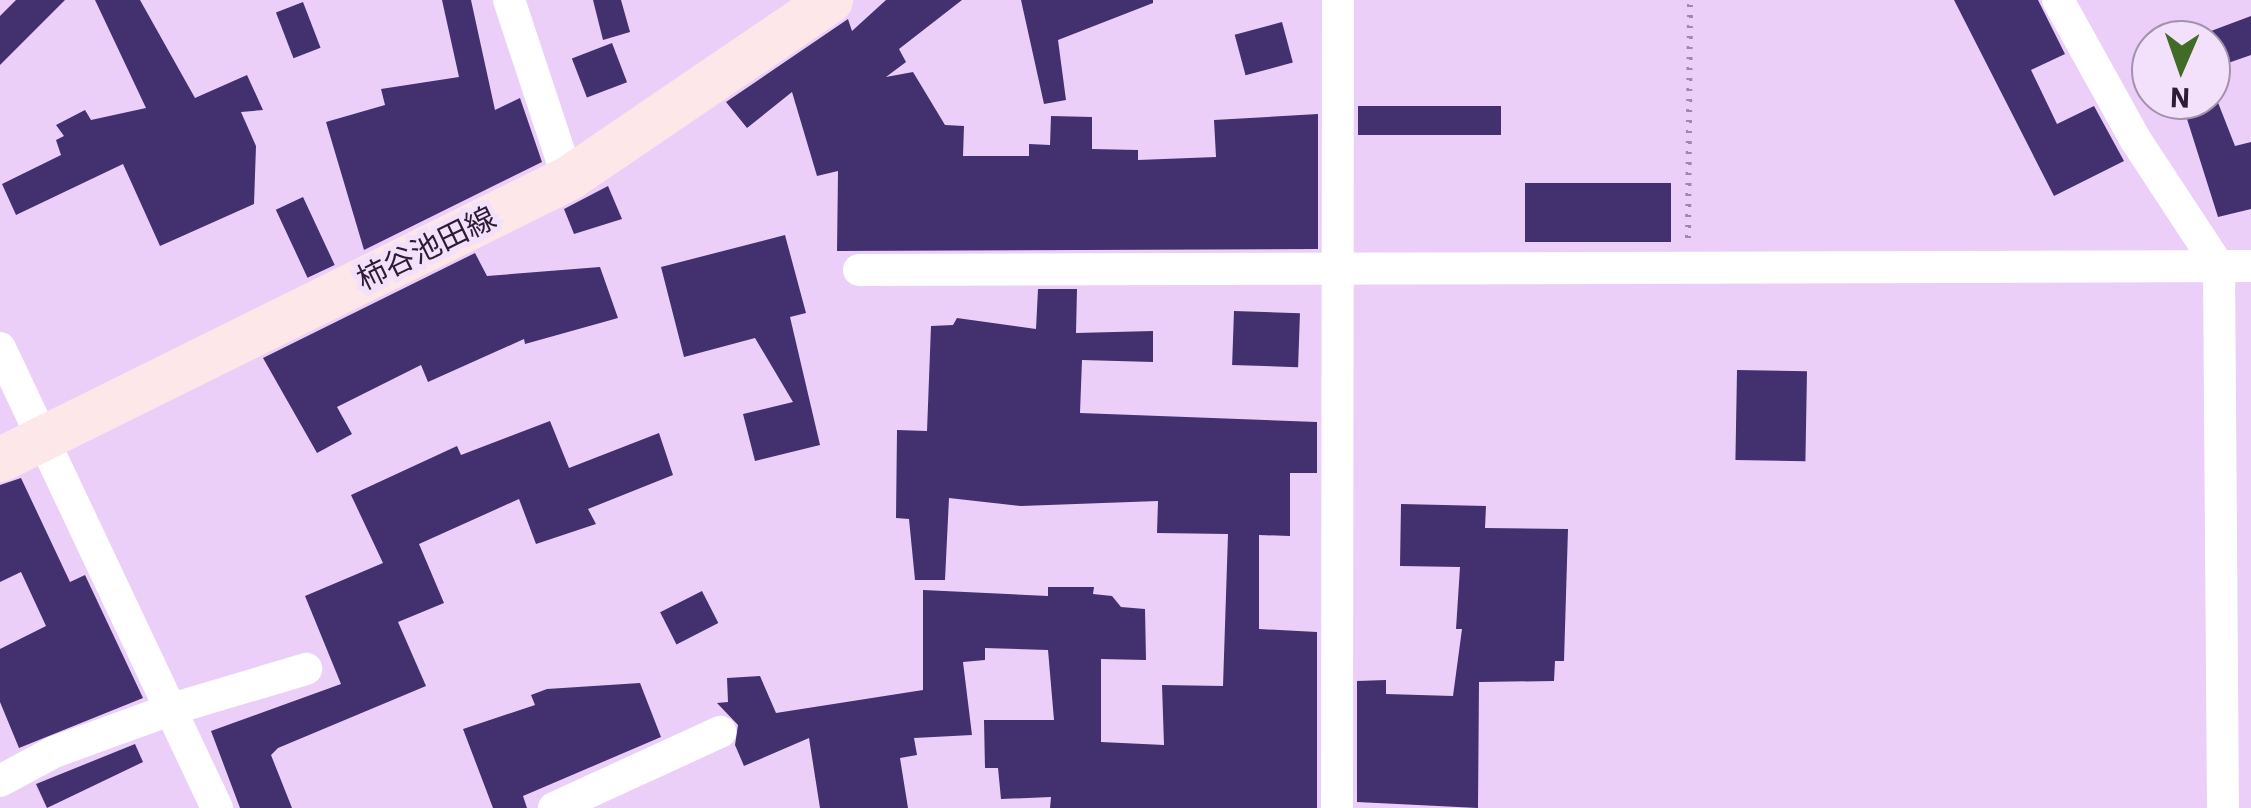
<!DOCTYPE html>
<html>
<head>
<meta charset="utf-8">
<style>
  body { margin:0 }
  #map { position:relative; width:2251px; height:808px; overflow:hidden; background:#ebcff8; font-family:"IBM Plex Sans","Noto Sans JP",sans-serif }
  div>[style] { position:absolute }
  .building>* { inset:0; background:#43306e; transform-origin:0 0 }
  .path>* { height:6px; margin-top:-3px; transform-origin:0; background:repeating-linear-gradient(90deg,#a088ab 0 2.5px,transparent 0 10.5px) }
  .street>* { height:32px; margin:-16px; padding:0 16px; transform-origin:16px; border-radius:16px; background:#fff }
  .secondary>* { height:45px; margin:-22.5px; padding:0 22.5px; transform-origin:22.5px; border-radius:22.5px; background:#fde7e8 }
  span { translate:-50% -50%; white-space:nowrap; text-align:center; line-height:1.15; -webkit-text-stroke:10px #f3e0fb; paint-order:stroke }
  .street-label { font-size:30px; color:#2e1c36 }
  .north { position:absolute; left:2131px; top:20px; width:100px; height:100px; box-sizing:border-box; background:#f3e0fb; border:2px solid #a492ac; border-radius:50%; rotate:182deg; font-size:28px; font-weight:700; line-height:40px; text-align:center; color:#2e1c36 }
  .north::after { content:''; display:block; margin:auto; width:35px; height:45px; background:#426b27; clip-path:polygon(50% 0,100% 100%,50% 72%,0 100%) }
</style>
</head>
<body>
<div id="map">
  <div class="building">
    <i style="clip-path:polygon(16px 0,65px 0,0 65px,0 16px)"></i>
    <i style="clip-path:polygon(95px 0,140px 0,195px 98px,247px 75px,263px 110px,241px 112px,256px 146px,254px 204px,160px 246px,123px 164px,16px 215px,2px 184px,61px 155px,56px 140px,64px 136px,56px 125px,85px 110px,91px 120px,146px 108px)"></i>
    <i style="clip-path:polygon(442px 0,471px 0,495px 110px,520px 98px,542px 162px,364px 250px,326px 122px,385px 105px,381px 89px,459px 77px)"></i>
    <i style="clip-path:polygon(593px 0,621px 0,630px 32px,603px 40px)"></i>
    <i style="clip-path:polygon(886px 0,962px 0,899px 49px,906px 62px,886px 77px,913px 72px,945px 125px,964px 126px,963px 156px,1029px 156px,1029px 144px,1050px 145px,1051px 116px,1092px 117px,1092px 149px,1138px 150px,1138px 160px,1216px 157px,1214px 120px,1318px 114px,1318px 249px,837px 251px,838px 171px,817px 176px,792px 92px,747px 128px,726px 102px,848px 19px,852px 31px)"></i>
    <i style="clip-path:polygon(1021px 0,1153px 0,1153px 3px,1058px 40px,1066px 100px,1044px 104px)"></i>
    <i style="clip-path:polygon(1954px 0,2038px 0,2065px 54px,2031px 70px,2057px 124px,2094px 106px,2124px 161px,2054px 196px)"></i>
    <i style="left:303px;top:2px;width:49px;height:29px;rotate:69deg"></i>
    <i style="clip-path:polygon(2251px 16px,2251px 55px,2211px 69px,2211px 31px)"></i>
    <i style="left:1282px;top:22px;width:42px;height:49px;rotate:75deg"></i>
    <i style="left:612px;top:43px;width:42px;height:43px;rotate:69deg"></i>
    <i style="clip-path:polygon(2181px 100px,2217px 100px,2235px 146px,2251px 142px,2251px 209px,2218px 217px)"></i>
    <i style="left:1358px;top:106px;width:143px;height:29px"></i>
    <i style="left:1525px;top:183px;width:146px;height:59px"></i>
    <i style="clip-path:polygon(608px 186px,622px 219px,574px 234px,564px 209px)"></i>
    <i style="left:303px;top:197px;width:75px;height:30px;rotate:65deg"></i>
    <i style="clip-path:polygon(785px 235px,806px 313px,790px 317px,820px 445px,755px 461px,743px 414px,793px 402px,755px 338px,684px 357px,661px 267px)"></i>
    <i style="clip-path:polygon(475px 253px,487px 276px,600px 267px,618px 318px,525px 344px,524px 339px,428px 382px,421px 365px,337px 407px,352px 434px,317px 453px,263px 358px)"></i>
    <i style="clip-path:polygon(1038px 289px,1077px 289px,1076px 333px,1153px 331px,1153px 362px,1082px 360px,1080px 413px,1317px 422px,1317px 473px,1290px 473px,1290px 536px,1259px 535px,1259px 629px,1317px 632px,1317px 808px,1050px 808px,1051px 797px,1001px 799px,998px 768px,985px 768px,984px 720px,1054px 720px,1048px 650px,985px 648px,985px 660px,963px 662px,972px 735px,914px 738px,917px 755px,900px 758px,908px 808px,820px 808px,809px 738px,744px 766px,735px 745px,738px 725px,717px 703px,728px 702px,727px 678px,760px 676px,776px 713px,923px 690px,923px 590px,1048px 596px,1048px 587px,1094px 587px,1093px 594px,1112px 596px,1121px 607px,1145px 609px,1146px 660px,1101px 659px,1101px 742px,1164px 745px,1162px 685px,1223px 686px,1228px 534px,1157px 533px,1158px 501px,1021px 506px,949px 498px,945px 580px,915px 580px,909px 519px,896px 518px,897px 430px,927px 431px,931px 326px,953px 325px,957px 318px,1036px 329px)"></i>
    <i style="left:1234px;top:311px;width:66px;height:54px;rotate:2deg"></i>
    <i style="left:1737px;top:370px;width:70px;height:90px;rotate:1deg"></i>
    <i style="clip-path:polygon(550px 421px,569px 468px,659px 433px,673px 475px,588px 509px,596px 524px,536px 544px,519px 499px,419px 544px,444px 603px,398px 622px,426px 686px,278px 748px,271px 755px,292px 808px,240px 808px,211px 731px,341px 684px,305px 596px,383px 563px,351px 495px,457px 446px,461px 455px)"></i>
    <i style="clip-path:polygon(21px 478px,70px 582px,85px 575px,143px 698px,19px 748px,0 702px,0 649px,46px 626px,21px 572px,0 582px,0 485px)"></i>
    <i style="clip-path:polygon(1401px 504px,1486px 506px,1485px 528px,1568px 529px,1564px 661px,1555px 661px,1554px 681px,1479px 682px,1478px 808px,1357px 802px,1357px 681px,1386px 680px,1386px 694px,1453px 696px,1462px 629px,1456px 629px,1460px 567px,1400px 566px)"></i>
    <i style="left:702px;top:591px;width:36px;height:47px;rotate:63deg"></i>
    <i style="clip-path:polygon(640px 683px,661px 737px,523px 796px,527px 808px,493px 808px,463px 729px,535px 705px,531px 695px,547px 689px)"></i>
    <i style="clip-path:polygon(135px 744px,143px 762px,47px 808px,36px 784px)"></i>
  </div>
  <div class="path">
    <i style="left:1688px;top:238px;width:238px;rotate:-89.5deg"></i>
  </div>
  <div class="street">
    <i style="left:509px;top:0;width:188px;rotate:71.7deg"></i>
    <i style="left:2058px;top:0;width:159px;rotate:61deg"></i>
    <i style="left:2135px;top:139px;width:153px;rotate:56.7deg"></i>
    <i style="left:2219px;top:267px;width:541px;rotate:89.58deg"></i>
    <i style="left:859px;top:270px;width:1392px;rotate:-0.16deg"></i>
    <i style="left:0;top:348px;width:509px;rotate:64.74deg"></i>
    <i style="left:0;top:781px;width:61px;rotate:-28.2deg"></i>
    <i style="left:54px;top:752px;width:129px;rotate:-20deg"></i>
    <i style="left:175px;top:708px;width:137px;rotate:-16.6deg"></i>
    <i style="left:554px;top:808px;width:183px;rotate:-24.6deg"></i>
    <i style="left:1337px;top:808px;width:808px;rotate:-89.93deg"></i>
  </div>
  <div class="secondary">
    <i style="left:0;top:459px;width:634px;rotate:-26.32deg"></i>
    <i style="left:568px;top:178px;width:317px;rotate:-34.2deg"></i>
  </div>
  <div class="street-label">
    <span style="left:426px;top:248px;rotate:-26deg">柿谷池田線</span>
  </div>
  <div class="north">N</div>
</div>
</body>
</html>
